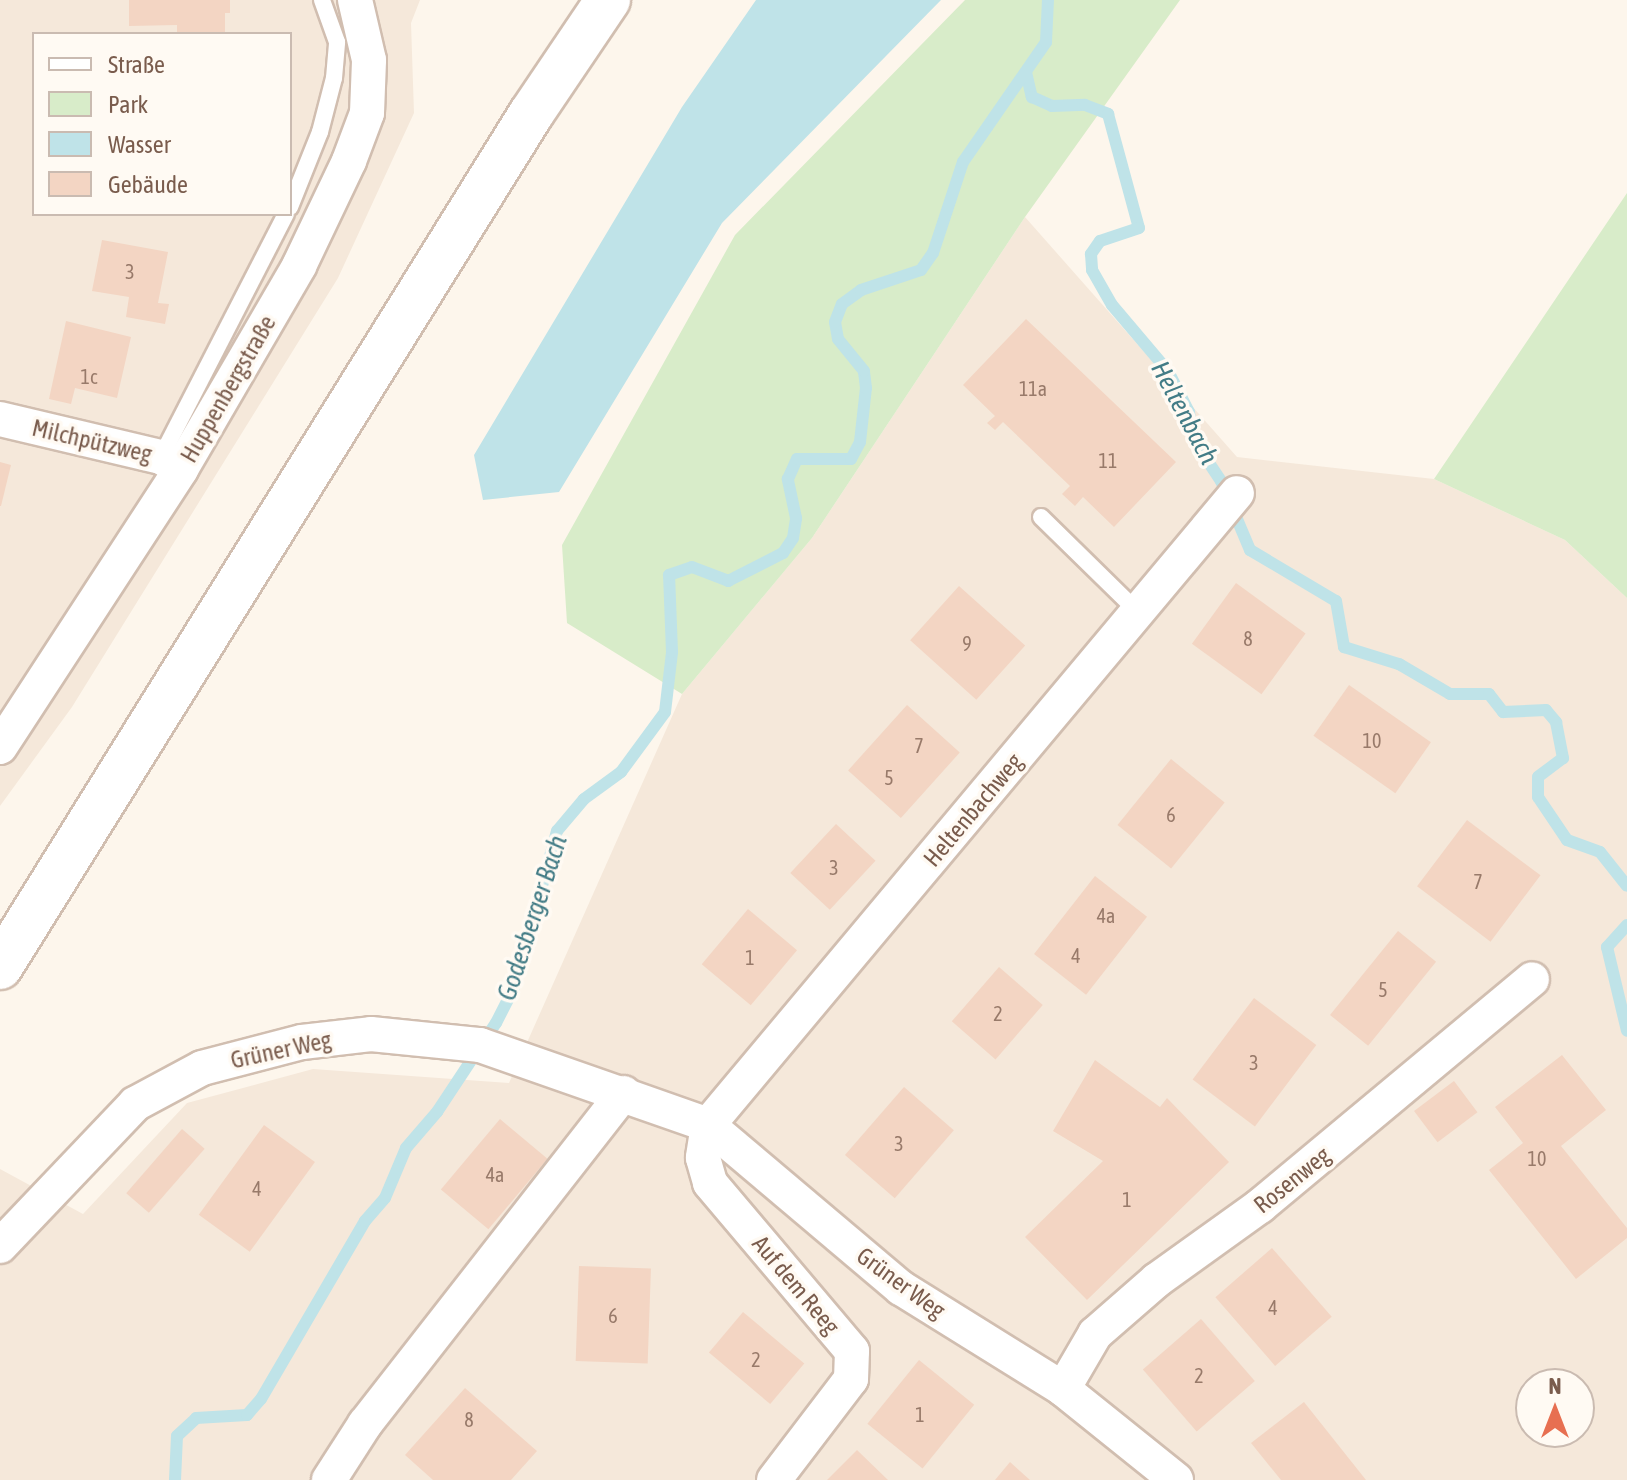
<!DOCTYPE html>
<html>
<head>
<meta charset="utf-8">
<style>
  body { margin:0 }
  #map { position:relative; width:1627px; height:1480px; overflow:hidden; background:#fdf6ec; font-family:"Asap Condensed",sans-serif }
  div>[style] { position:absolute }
  .residential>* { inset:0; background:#f5e8da }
  .green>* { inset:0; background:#d8ecc9 }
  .water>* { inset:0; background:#bfe3e8 }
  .stream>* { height:12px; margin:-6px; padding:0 6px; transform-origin:6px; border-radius:6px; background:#bfe3e8 }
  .building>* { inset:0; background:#f3d5c3; transform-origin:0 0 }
  .roads { filter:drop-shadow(2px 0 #d1beb0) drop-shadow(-2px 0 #d1beb0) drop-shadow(0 2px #d1beb0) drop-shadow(0 -2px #d1beb0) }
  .service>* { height:16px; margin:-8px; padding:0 8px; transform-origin:8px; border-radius:8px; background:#fff }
  .minor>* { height:34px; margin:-17px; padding:0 17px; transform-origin:17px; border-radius:17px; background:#fff }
  .secondary>* { height:44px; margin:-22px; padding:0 22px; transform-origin:22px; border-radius:22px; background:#fff }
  span { translate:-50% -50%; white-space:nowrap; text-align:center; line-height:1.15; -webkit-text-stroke:7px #fffaf3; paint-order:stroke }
  .number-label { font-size:20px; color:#987a6a }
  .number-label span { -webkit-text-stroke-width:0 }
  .street-label { font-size:24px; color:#7a5c4d }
  .water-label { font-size:26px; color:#437c86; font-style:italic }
  .legend { position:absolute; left:32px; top:32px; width:260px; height:184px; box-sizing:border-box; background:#fffaf3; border:2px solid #cabbb1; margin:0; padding:10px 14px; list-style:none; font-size:24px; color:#7a5c4d }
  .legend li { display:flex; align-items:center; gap:16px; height:40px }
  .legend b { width:40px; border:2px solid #cabbb1 }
  .north { position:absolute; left:1515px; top:1368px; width:80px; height:80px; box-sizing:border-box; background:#fffaf3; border:2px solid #cabbb1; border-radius:50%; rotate:0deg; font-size:22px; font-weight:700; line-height:32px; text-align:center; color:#7a5c4d }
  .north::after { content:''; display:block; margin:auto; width:28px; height:36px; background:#e76f51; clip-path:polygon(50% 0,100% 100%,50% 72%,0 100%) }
</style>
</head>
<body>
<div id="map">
  <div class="residential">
    <i style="clip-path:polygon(evenodd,0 0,420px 0,411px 23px,414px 113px,338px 278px,72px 707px,0 806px,0 0,34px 34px,290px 34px,290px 214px,34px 214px,34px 34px)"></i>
    <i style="clip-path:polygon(evenodd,1025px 217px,1237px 457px,1434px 479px,1565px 540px,1627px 598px,1627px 1480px,0 1480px,0 1169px,83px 1214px,187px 1103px,313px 1069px,509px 1083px,682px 694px,812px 538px,1025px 217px,1531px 1384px,1579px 1384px,1579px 1432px,1531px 1432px,1531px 1384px)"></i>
  </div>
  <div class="green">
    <i style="clip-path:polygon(965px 0,1180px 0,1025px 217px,812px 538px,682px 694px,567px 623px,562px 545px,735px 235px)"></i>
    <i style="clip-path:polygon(1627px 193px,1627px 598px,1565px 540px,1434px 479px)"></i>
  </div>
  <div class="water">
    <i style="clip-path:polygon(756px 0,941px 0,722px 223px,559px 492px,483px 500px,474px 455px,682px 107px)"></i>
  </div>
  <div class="stream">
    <i style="left:1026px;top:72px;width:26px;rotate:77deg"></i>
    <i style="left:1032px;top:97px;width:22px;rotate:24deg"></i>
    <i style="left:1052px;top:106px;width:33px;rotate:-2deg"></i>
    <i style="left:1085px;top:105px;width:25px;rotate:21deg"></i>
    <i style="left:1108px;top:114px;width:118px;rotate:74.8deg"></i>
    <i style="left:1139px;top:228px;width:41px;rotate:161.6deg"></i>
    <i style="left:1100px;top:241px;width:16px;rotate:125deg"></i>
    <i style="left:1091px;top:254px;width:16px;rotate:86deg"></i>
    <i style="left:1092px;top:270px;width:40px;rotate:60.3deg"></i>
    <i style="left:1112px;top:305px;width:87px;rotate:49.7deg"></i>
    <i style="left:1168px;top:371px;width:46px;rotate:62.9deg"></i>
    <i style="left:1189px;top:412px;width:27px;rotate:82deg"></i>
    <i style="left:1193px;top:439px;width:50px;rotate:56.3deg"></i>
    <i style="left:1221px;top:481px;width:75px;rotate:67.2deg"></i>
    <i style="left:1250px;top:550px;width:100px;rotate:30.7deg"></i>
    <i style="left:1336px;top:601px;width:47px;rotate:80.1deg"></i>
    <i style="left:1344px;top:647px;width:58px;rotate:17.2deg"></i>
    <i style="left:1399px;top:664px;width:59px;rotate:30.5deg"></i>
    <i style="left:1450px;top:694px;width:39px"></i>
    <i style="left:1489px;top:694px;width:23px;rotate:52deg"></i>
    <i style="left:1503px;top:712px;width:43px;rotate:-2.7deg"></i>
    <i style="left:1546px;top:710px;width:16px;rotate:50deg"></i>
    <i style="left:1556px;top:722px;width:37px;rotate:79deg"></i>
    <i style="left:1563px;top:758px;width:31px;rotate:143deg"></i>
    <i style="left:1538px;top:777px;width:20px;rotate:90deg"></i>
    <i style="left:1538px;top:797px;width:52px;rotate:56deg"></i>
    <i style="left:1567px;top:840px;width:35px;rotate:20deg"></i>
    <i style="left:1600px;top:852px;width:43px;rotate:51.5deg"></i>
    <i style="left:1627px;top:925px;width:30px;rotate:132deg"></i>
    <i style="left:1607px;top:947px;width:86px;rotate:76.6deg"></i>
    <i style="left:175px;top:1480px;width:44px;rotate:-87.4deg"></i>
    <i style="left:177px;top:1436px;width:26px;rotate:-43deg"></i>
    <i style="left:196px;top:1418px;width:51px;rotate:-3.4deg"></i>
    <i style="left:247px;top:1415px;width:21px;rotate:-49deg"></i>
    <i style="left:261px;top:1399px;width:206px;rotate:-59.7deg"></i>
    <i style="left:365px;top:1221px;width:30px;rotate:-49deg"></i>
    <i style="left:385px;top:1198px;width:54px;rotate:-67.2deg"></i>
    <i style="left:406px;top:1148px;width:48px;rotate:-49.3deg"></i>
    <i style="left:437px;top:1112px;width:107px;rotate:-56.5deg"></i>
    <i style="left:496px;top:1023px;width:39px;rotate:-63deg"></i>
    <i style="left:514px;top:988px;width:163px;rotate:-74.7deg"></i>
    <i style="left:557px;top:831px;width:42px;rotate:-49.8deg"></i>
    <i style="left:584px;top:799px;width:46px;rotate:-36.1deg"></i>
    <i style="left:621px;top:772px;width:74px;rotate:-53.7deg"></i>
    <i style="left:665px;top:712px;width:60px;rotate:-83.3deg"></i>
    <i style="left:672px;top:652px;width:77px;rotate:-92.2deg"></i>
    <i style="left:669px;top:575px;width:24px;rotate:-19deg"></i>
    <i style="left:692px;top:567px;width:39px;rotate:21deg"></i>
    <i style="left:728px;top:581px;width:62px;rotate:-27deg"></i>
    <i style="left:783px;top:553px;width:18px;rotate:-56deg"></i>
    <i style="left:793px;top:538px;width:20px;rotate:-81deg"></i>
    <i style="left:796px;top:518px;width:40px;rotate:-102deg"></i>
    <i style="left:788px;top:479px;width:22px;rotate:-66deg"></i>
    <i style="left:797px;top:459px;width:54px"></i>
    <i style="left:851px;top:459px;width:19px;rotate:-62deg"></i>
    <i style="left:860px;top:442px;width:54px;rotate:-83.7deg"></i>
    <i style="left:866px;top:388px;width:17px;rotate:-97deg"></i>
    <i style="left:864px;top:371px;width:41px;rotate:-129.1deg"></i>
    <i style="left:838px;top:339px;width:17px;rotate:-100deg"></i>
    <i style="left:835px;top:322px;width:19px;rotate:-69deg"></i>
    <i style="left:842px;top:304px;width:24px;rotate:-36deg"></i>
    <i style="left:861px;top:290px;width:63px;rotate:-18.4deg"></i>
    <i style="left:921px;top:270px;width:21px;rotate:-55deg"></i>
    <i style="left:933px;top:253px;width:96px;rotate:-71.8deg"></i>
    <i style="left:963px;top:162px;width:146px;rotate:-55.3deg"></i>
    <i style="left:1046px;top:42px;width:42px;rotate:-87.3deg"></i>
  </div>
  <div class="building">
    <i style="clip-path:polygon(129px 0,230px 0,230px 13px,225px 13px,225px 34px,177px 34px,177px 25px,129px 26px)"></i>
    <i style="clip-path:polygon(102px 240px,168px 252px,158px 303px,169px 304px,165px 324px,126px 317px,129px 297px,92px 291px)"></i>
    <i style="clip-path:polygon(1026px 319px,1176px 462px,1114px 527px,1083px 497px,1075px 506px,1062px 494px,1070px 486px,1003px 422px,995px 430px,987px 423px,995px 416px,963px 385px)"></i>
    <i style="clip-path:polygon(66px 321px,131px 337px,117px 398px,75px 388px,71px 404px,49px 399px)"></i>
    <i style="clip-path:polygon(0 462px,11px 465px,1px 506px,0 506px)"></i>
    <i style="left:1236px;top:583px;width:86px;height:75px;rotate:36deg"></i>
    <i style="left:959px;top:586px;width:89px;height:73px;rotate:42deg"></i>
    <i style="left:1349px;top:685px;width:100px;height:62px;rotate:35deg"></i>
    <i style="left:907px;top:705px;width:71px;height:88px;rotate:42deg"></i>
    <i style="left:1171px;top:759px;width:69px;height:85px;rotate:39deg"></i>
    <i style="left:1467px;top:820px;width:92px;height:83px;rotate:37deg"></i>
    <i style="left:836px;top:824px;width:54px;height:67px;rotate:43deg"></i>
    <i style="left:1095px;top:876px;width:66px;height:99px;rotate:38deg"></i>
    <i style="left:748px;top:909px;width:64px;height:72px;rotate:40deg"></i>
    <i style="left:1398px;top:931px;width:49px;height:108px;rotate:39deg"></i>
    <i style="left:999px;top:967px;width:58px;height:72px;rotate:41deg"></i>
    <i style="left:1254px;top:998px;width:78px;height:102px;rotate:37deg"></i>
    <i style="clip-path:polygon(1562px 1055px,1606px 1110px,1561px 1146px,1627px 1228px,1627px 1238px,1576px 1279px,1489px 1170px,1523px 1143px,1495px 1107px)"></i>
    <i style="clip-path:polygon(1095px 1060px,1160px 1107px,1167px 1098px,1229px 1162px,1087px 1300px,1025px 1237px,1103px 1161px,1053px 1131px)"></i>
    <i style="left:1454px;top:1081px;width:39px;height:50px;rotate:53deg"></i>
    <i style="left:904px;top:1087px;width:66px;height:90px;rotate:41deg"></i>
    <i style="left:500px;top:1119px;width:62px;height:92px;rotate:40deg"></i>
    <i style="left:264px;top:1125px;width:63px;height:111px;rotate:36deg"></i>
    <i style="left:182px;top:1129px;width:30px;height:85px;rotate:41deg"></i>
    <i style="left:1272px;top:1248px;width:91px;height:75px;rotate:49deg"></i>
    <i style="left:579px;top:1266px;width:72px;height:95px;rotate:2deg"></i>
    <i style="left:743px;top:1312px;width:80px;height:53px;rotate:40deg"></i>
    <i style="left:1201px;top:1319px;width:82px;height:77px;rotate:49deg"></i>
    <i style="left:919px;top:1360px;width:71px;height:82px;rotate:39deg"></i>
    <i style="clip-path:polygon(465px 1388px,537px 1451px,511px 1480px,433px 1480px,405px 1455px)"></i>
    <i style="clip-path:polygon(1304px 1402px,1366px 1480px,1281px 1480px,1251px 1443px)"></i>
    <i style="clip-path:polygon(857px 1450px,888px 1480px,827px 1480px)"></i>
    <i style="clip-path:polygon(1010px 1462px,1030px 1480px,995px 1480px)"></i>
  </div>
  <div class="roads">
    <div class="service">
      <i style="left:290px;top:207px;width:81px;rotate:-68.2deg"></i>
      <i style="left:320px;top:132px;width:56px;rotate:-75.5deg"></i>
      <i style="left:334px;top:78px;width:36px;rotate:-85deg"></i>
      <i style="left:337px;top:42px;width:45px;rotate:-109.7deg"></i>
      <i style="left:161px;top:457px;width:273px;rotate:-62.8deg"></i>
      <i style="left:1041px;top:517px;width:137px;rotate:44.4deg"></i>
    </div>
    <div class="minor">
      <i style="left:0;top:419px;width:165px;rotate:13.3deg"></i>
      <i style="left:161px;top:457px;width:23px;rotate:31deg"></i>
      <i style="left:0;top:747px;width:332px;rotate:-56.9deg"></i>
      <i style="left:181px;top:469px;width:235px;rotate:-59.8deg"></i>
      <i style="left:299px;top:266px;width:116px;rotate:-64.5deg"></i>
      <i style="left:349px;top:161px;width:51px;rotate:-69.4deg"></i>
      <i style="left:367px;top:113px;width:53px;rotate:-87.8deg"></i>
      <i style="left:369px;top:60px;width:62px;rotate:-103.1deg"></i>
      <i style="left:708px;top:1125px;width:824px;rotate:-50.07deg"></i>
      <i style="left:708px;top:1125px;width:33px;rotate:99deg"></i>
      <i style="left:703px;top:1158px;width:26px;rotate:74deg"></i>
      <i style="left:710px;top:1183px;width:220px;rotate:49.8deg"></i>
      <i style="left:852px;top:1351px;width:28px;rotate:92deg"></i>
      <i style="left:851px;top:1379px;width:127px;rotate:127.3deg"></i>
      <i style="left:0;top:1246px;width:196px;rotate:-46.4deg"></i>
      <i style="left:135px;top:1104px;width:76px;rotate:-28.2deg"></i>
      <i style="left:202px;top:1068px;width:103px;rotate:-14.6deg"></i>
      <i style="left:302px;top:1042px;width:69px;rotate:-6.6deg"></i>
      <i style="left:371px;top:1034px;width:110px;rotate:5.8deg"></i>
      <i style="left:480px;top:1045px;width:242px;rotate:19.3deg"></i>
      <i style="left:708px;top:1125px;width:253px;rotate:40.2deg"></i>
      <i style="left:901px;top:1288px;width:191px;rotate:31.9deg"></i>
      <i style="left:1063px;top:1389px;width:145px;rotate:38.8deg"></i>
      <i style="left:1063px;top:1389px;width:64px;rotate:-59.8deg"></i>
      <i style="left:1095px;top:1334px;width:82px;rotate:-41.1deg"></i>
      <i style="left:1157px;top:1280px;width:127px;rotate:-35.7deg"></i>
      <i style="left:1260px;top:1206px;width:354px;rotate:-39.8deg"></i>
      <i style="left:329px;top:1480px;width:67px;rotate:-57.3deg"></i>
      <i style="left:365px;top:1424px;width:420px;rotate:-52deg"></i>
    </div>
    <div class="secondary">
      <i style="left:0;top:967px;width:1005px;rotate:-58.1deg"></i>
      <i style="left:531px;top:114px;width:138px;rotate:-56deg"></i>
    </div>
  </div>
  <div class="number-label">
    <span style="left:130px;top:271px">3</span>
    <span style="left:89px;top:376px">1c</span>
    <span style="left:1033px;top:388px">11a</span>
    <span style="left:1108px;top:460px">11</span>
    <span style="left:1248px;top:638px">8</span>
    <span style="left:967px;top:643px">9</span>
    <span style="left:1372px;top:740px">10</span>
    <span style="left:919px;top:745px">7</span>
    <span style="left:889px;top:777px">5</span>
    <span style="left:1171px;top:814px">6</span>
    <span style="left:834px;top:867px">3</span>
    <span style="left:1478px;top:881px">7</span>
    <span style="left:1106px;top:915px">4a</span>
    <span style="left:1076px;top:955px">4</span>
    <span style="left:750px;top:957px">1</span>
    <span style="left:1383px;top:989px">5</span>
    <span style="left:998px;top:1013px">2</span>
    <span style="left:1254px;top:1062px">3</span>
    <span style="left:899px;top:1143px">3</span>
    <span style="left:1537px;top:1158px">10</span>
    <span style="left:495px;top:1174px">4a</span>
    <span style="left:257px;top:1188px">4</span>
    <span style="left:1127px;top:1199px">1</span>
    <span style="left:1273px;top:1307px">4</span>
    <span style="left:613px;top:1315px">6</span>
    <span style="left:756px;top:1359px">2</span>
    <span style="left:1199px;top:1375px">2</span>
    <span style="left:920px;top:1414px">1</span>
    <span style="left:469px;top:1419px">8</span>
  </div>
  <div class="street-label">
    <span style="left:228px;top:389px;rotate:-60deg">Huppenbergstraße</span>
    <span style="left:92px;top:441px;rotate:13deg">Milchpützweg</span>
    <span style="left:973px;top:810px;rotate:-50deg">Heltenbachweg</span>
    <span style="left:281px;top:1050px;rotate:-12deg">Grüner Weg</span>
    <span style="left:1292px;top:1180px;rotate:-39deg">Rosenweg</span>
    <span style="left:901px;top:1283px;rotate:36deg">Grüner Weg</span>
    <span style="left:796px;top:1285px;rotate:50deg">Auf dem Reeg</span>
  </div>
  <div class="water-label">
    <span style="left:1184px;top:413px;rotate:62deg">Heltenbach</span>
    <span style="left:533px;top:918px;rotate:-72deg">Godesberger Bach</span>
  </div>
  <ul class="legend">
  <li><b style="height:10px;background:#fff"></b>Straße</li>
  <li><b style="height:22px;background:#d8ecc9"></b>Park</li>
  <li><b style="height:22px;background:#bfe3e8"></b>Wasser</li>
  <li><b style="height:22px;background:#f3d5c3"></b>Gebäude</li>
  </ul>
  <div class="north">N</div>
</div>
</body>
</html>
